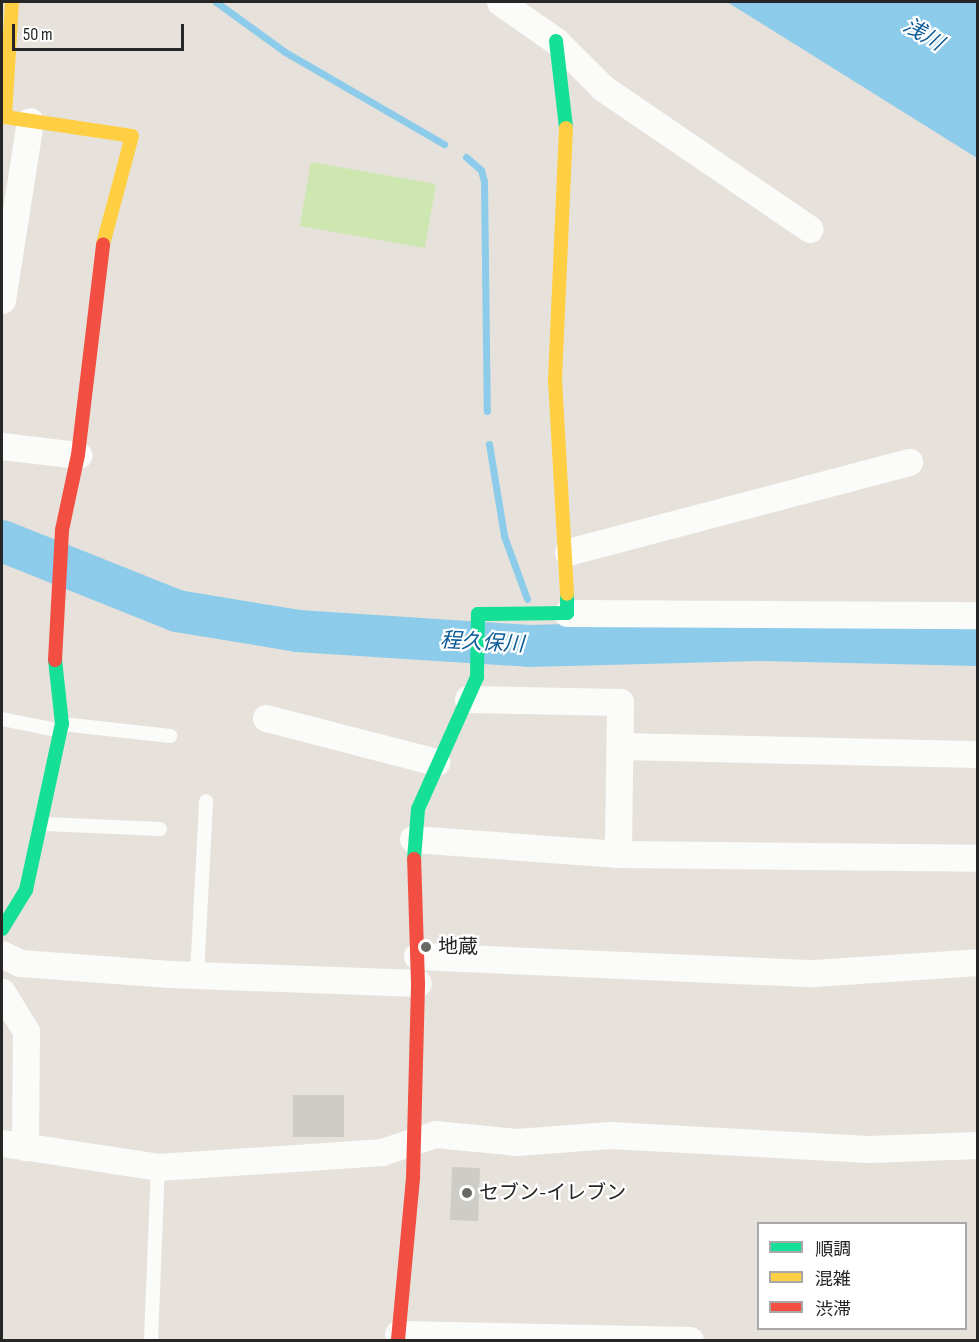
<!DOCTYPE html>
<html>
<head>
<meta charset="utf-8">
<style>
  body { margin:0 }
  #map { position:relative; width:979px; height:1342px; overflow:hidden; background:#e6e2db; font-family:"Sofia Sans Condensed","Noto Sans JP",sans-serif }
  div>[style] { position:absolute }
  .pitch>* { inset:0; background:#cee7b0; transform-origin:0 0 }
  .water>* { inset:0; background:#8ccbea }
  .stream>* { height:7px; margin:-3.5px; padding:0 3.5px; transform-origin:3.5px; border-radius:3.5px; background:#8ccbea }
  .river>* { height:42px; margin:-21px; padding:0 21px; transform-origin:21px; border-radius:21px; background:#8ccbea }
  .building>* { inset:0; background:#ceccc7; transform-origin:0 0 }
  .lane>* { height:14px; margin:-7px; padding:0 7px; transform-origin:7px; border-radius:7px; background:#fbfbfa }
  .street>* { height:27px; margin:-13.5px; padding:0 13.5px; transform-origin:13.5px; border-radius:13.5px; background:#fbfbfa }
  .fast>* { height:14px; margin:-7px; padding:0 7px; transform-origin:7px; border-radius:7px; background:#16e098 }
  .slow>* { height:14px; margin:-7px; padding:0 7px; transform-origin:7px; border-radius:7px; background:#ffcf43 }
  .jam>* { height:14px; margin:-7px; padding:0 7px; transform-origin:7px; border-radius:7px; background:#f24e42 }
  .dots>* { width:16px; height:16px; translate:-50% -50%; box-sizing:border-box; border:3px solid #fff; border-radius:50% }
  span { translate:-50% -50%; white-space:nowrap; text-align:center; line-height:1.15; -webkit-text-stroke:4.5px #fff; paint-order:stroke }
  .poi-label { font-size:20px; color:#262626 }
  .left { translate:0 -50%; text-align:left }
  .water-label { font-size:21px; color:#0a5b97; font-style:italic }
  .frame { position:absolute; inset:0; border:3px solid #262626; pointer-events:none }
  .legend { position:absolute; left:757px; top:1222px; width:210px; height:108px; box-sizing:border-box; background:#fff; border:2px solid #a8a8a8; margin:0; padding:8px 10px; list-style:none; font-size:18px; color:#262626 }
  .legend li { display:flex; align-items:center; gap:12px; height:30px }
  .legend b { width:30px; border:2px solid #a8a8a8 }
  .scale { position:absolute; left:12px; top:24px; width:172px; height:27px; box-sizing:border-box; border:3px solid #262626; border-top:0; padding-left:8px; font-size:18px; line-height:21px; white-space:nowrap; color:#262626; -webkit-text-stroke:4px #fff; paint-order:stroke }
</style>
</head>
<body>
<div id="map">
  <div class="pitch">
    <i style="left:311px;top:162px;width:127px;height:65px;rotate:10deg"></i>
  </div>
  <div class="water">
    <i style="clip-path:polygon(727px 2px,977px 2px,977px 158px)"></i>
  </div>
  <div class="stream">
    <i style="left:216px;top:2px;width:85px;rotate:35.9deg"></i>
    <i style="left:285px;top:52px;width:184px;rotate:30.1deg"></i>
    <i style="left:466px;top:157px;width:20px;rotate:41deg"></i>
    <i style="left:481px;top:170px;width:11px;rotate:75deg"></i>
    <i style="left:484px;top:181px;width:230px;rotate:89.3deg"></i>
    <i style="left:489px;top:444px;width:93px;rotate:80.7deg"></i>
    <i style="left:504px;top:536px;width:67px;rotate:69.9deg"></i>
    <i style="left:534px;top:629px;width:17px;rotate:73deg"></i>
  </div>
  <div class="river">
    <i style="left:2px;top:541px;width:188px;rotate:21.8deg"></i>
    <i style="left:177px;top:611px;width:123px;rotate:9.4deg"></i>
    <i style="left:298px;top:631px;width:231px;rotate:3.7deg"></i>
    <i style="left:529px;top:646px;width:229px;rotate:-1.5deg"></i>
    <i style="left:758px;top:640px;width:220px;rotate:1.3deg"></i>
  </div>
  <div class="building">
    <i style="left:293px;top:1095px;width:51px;height:42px"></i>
    <i style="left:452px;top:1167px;width:28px;height:53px;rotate:2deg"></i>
  </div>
  <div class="lane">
    <i style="left:2px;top:719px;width:60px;rotate:11.5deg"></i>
    <i style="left:62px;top:724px;width:109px;rotate:6.3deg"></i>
    <i style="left:44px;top:824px;width:116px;rotate:2.5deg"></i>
    <i style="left:197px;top:975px;width:174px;rotate:-87deg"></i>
    <i style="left:151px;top:1340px;width:173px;rotate:-87.7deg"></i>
  </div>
  <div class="street">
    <i style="left:500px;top:2px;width:68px;rotate:34.9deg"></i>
    <i style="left:556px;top:41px;width:66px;rotate:45deg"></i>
    <i style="left:603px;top:88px;width:250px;rotate:34.3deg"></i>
    <i style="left:2px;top:300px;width:181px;rotate:-81.1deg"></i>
    <i style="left:2px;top:446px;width:77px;rotate:6.8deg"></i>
    <i style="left:568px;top:552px;width:353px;rotate:-14.8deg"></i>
    <i style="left:567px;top:613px;width:411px;rotate:0.3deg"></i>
    <i style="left:468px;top:699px;width:152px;rotate:1.1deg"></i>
    <i style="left:620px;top:702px;width:152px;rotate:90.8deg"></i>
    <i style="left:266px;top:718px;width:176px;rotate:14.5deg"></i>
    <i style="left:620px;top:746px;width:358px;rotate:1.3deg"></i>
    <i style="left:413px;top:839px;width:206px;rotate:4.2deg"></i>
    <i style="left:618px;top:854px;width:360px;rotate:0.6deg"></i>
    <i style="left:2px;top:954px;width:20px;rotate:27deg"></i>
    <i style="left:20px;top:963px;width:150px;rotate:4.2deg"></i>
    <i style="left:170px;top:974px;width:248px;rotate:2.1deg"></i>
    <i style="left:417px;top:956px;width:397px;rotate:2.5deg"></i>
    <i style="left:814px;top:973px;width:164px;rotate:-3.8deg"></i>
    <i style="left:2px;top:992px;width:46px;rotate:58.4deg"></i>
    <i style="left:26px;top:1031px;width:116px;rotate:90.5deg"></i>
    <i style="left:2px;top:1143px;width:158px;rotate:8.7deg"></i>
    <i style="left:158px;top:1167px;width:225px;rotate:-3.8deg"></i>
    <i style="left:382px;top:1152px;width:56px;rotate:-18.8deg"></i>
    <i style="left:435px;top:1134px;width:82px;rotate:5.6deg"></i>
    <i style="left:517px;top:1142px;width:93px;rotate:-4.3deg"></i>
    <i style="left:610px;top:1135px;width:259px;rotate:3.1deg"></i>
    <i style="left:869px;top:1149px;width:109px;rotate:-2.1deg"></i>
    <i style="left:398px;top:1334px;width:292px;rotate:1.2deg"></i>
  </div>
  <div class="fast">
    <i style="left:556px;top:41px;width:88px;rotate:83.4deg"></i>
    <i style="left:414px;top:859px;width:50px;rotate:-85.4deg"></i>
    <i style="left:418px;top:809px;width:145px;rotate:-65.9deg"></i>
    <i style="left:477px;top:677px;width:63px;rotate:-89.1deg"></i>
    <i style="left:478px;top:614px;width:89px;rotate:-0.6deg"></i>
    <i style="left:567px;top:613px;width:19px;rotate:-90deg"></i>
    <i style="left:2px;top:929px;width:46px;rotate:-58.4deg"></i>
    <i style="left:26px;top:890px;width:170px;rotate:-77.8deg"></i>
    <i style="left:62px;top:724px;width:64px;rotate:-96.2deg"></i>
  </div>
  <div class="slow">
    <i style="left:12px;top:2px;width:115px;rotate:93.5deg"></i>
    <i style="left:5px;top:117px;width:128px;rotate:8.5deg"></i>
    <i style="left:132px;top:136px;width:112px;rotate:105deg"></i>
    <i style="left:566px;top:128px;width:251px;rotate:92.5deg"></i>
    <i style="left:555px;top:379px;width:215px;rotate:86.8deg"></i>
  </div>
  <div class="jam">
    <i style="left:55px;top:660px;width:130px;rotate:-86.9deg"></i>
    <i style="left:62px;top:530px;width:77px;rotate:-78deg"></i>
    <i style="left:78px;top:455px;width:212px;rotate:-83.2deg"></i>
    <i style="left:398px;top:1340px;width:164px;rotate:-84.7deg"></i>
    <i style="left:413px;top:1177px;width:194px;rotate:-88.5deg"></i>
    <i style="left:418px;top:983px;width:124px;rotate:-91.8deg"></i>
  </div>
  <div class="dots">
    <i style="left:426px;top:947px;background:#696865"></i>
    <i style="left:467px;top:1193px;background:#696865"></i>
  </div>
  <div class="poi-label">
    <span class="left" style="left:438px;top:947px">地蔵</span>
    <span class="left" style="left:479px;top:1193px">セブン-イレブン</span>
  </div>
  <div class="water-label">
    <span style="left:923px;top:35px;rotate:31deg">浅川</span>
    <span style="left:482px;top:643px;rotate:3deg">程久保川</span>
  </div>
  <div class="frame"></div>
  <ul class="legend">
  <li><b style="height:8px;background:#16e098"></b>順調</li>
  <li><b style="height:8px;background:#ffcf43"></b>混雑</li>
  <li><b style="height:8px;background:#f24e42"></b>渋滞</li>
  </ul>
  <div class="scale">50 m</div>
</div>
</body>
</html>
